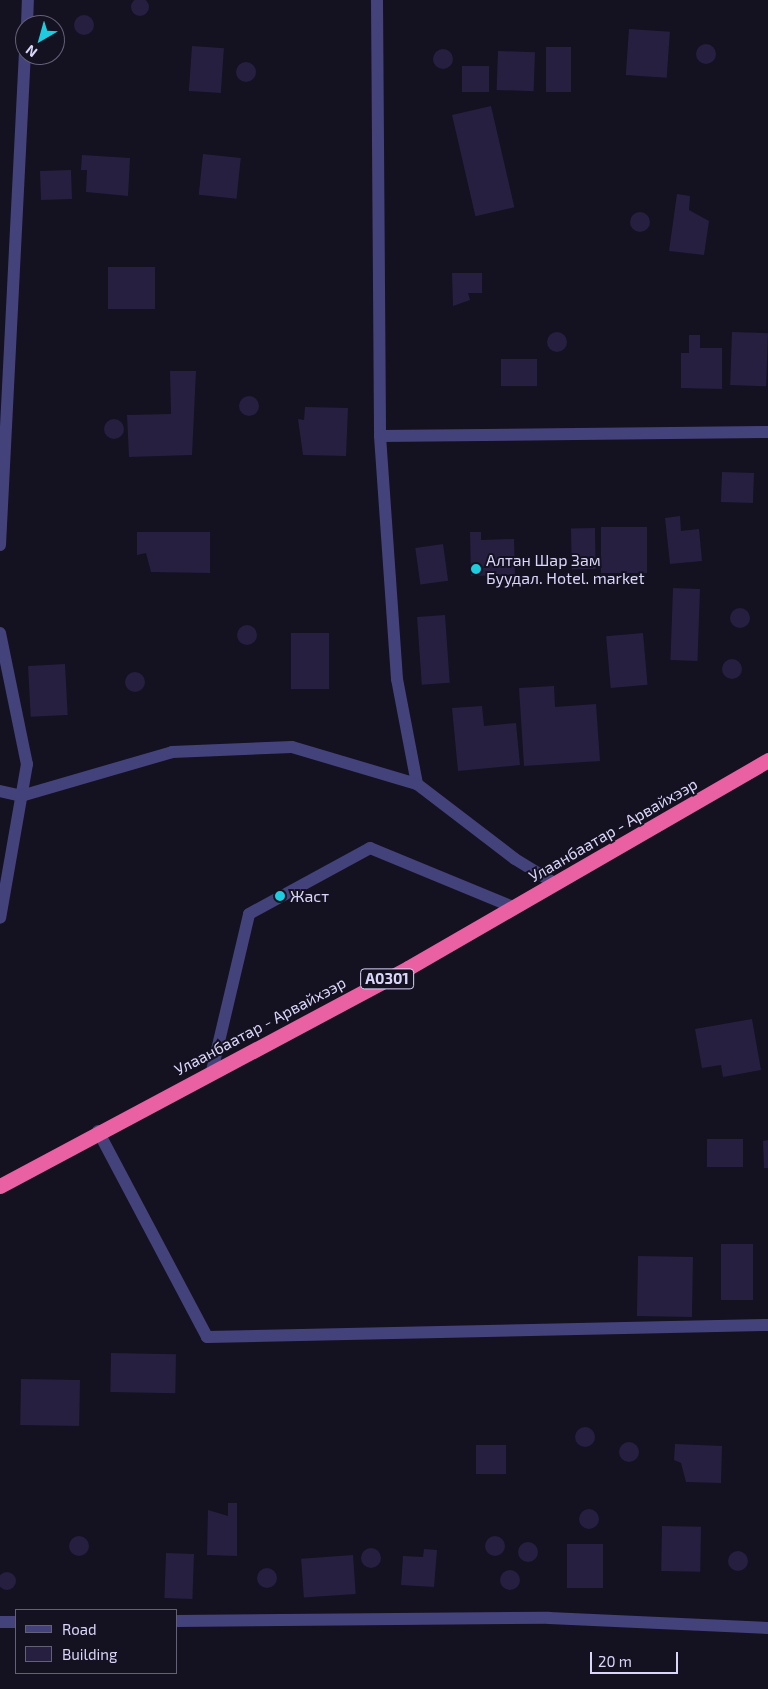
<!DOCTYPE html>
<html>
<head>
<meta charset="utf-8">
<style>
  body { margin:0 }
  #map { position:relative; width:768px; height:1689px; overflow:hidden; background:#141121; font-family:"Exo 2",sans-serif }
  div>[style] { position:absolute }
  .building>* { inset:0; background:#261f40; transform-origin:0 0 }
  .round { border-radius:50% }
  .minor>* { height:12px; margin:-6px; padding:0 6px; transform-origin:6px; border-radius:6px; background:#44427a }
  .highway>* { height:15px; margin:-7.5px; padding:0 7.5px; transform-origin:7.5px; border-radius:7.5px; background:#ea61a3 }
  .dots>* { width:14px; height:14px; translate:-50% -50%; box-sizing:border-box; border:2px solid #141121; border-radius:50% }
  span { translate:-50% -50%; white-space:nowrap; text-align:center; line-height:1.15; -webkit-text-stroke:4px #141121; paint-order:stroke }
  .shield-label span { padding:1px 4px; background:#141121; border:1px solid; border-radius:4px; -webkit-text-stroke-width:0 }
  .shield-label { font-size:15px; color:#dad6fa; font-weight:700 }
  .poi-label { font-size:16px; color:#dad6fa }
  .left { translate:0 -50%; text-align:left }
  .street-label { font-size:16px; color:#dad6fa }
  .legend { position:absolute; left:15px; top:1609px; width:162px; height:65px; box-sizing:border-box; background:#141121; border:1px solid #636078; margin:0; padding:6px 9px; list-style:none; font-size:15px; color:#dad6fa }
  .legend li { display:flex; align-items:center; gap:10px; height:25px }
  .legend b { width:25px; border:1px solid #636078 }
  .north { position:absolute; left:15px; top:15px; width:50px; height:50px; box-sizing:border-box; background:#141121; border:1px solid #636078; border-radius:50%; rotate:218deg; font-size:14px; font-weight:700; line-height:20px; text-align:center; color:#dad6fa }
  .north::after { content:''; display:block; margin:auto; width:18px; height:22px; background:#1dccdf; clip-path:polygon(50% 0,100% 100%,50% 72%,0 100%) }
  .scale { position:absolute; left:590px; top:1652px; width:88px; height:22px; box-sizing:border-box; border:2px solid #dad6fa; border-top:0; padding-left:6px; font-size:15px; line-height:18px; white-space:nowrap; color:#dad6fa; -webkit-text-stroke:4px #141121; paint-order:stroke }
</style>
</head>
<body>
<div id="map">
  <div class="building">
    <i class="round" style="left:131px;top:-2px;width:18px;height:18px"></i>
    <i class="round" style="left:74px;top:15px;width:20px;height:20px"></i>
    <i style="left:629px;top:29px;width:41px;height:46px;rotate:4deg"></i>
    <i class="round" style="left:696px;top:44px;width:20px;height:20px"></i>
    <i style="left:192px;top:46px;width:32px;height:45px;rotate:4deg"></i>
    <i style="left:546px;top:47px;width:25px;height:45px"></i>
    <i class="round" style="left:433px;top:49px;width:20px;height:20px"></i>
    <i style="left:498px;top:51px;width:37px;height:39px;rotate:2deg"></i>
    <i class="round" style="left:236px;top:62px;width:20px;height:20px"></i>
    <i style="left:462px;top:66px;width:27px;height:26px"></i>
    <i style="left:491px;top:106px;width:104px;height:40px;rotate:77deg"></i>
    <i style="left:203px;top:154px;width:38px;height:41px;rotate:6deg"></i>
    <i style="clip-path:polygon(82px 155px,130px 158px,128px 196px,86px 192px,87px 170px,81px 170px)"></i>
    <i style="left:71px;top:170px;width:29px;height:31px;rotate:88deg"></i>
    <i style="clip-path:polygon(677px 194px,690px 196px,689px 210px,709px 221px,704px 255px,669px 251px)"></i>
    <i class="round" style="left:630px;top:212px;width:20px;height:20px"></i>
    <i style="left:108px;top:267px;width:47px;height:42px"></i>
    <i style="clip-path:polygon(452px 273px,482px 273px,482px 293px,468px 293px,470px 300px,453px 306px)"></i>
    <i style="left:732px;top:332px;width:36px;height:53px;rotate:2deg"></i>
    <i class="round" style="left:547px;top:332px;width:20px;height:20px"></i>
    <i style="clip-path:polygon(689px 335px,700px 335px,700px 348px,722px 348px,722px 389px,681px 388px,681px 353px,689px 353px)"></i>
    <i style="left:501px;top:359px;width:36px;height:27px"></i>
    <i style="clip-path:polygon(170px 371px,196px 371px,192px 455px,129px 457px,127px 415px,171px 414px)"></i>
    <i class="round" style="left:239px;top:396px;width:20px;height:20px"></i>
    <i style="clip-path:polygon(305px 407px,348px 408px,346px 456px,303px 455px,298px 419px,304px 420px)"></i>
    <i class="round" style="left:104px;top:419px;width:20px;height:20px"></i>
    <i style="left:722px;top:472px;width:32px;height:30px;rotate:2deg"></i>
    <i style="clip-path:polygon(680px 516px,681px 531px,699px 529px,702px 561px,670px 564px,665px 518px)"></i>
    <i style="left:601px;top:527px;width:46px;height:46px"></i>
    <i style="left:595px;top:528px;width:41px;height:24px;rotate:89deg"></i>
    <i style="clip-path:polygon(137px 532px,210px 532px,210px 573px,151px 572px,146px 553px,137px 555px)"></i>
    <i style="clip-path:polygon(470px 532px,481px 532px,481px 540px,514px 539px,515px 575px,471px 576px)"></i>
    <i style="left:443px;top:544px;width:37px;height:28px;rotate:82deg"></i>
    <i style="left:673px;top:588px;width:27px;height:72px;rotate:2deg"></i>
    <i class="round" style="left:730px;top:608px;width:20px;height:20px"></i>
    <i style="left:445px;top:615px;width:68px;height:28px;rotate:86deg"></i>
    <i class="round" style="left:237px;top:625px;width:20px;height:20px"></i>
    <i style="left:329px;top:633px;width:56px;height:38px;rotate:90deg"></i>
    <i style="left:643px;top:633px;width:52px;height:37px;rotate:85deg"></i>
    <i class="round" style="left:722px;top:659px;width:20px;height:20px"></i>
    <i style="left:65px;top:664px;width:51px;height:37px;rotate:87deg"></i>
    <i class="round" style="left:125px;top:672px;width:20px;height:20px"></i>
    <i style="clip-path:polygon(554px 686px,555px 707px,596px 704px,600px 761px,524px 766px,519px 688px)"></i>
    <i style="clip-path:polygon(482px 706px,484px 726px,516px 723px,520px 765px,458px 771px,452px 708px)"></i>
    <i style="clip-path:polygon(752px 1019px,761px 1070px,723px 1077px,721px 1065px,702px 1068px,695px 1029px)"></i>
    <i style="left:743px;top:1139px;width:28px;height:36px;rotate:90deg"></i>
    <i style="clip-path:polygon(768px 1140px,768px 1168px,764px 1168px,763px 1141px)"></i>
    <i style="left:721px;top:1244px;width:32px;height:56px"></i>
    <i style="left:638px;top:1256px;width:55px;height:60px;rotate:1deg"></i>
    <i style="left:111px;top:1353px;width:65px;height:39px;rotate:1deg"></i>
    <i style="left:21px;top:1379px;width:59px;height:46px;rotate:1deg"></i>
    <i class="round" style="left:575px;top:1427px;width:20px;height:20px"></i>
    <i class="round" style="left:619px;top:1442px;width:20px;height:20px"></i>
    <i style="clip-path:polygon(675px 1444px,722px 1446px,721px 1483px,686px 1482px,681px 1463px,674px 1460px)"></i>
    <i style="left:476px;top:1445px;width:30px;height:29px"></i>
    <i style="clip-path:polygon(228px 1503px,237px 1503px,237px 1556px,207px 1555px,208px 1510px,228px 1516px)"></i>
    <i class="round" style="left:579px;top:1509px;width:20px;height:20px"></i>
    <i style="left:662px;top:1526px;width:39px;height:45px;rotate:1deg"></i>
    <i class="round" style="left:485px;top:1536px;width:20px;height:20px"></i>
    <i class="round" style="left:69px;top:1536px;width:20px;height:20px"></i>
    <i class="round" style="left:518px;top:1542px;width:20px;height:20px"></i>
    <i style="left:567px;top:1544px;width:36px;height:44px"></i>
    <i class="round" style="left:361px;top:1548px;width:20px;height:20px"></i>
    <i style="clip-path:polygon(424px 1549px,437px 1550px,434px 1587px,401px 1585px,403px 1556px,423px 1557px)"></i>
    <i class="round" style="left:728px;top:1551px;width:20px;height:20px"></i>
    <i style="left:166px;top:1553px;width:28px;height:45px;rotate:2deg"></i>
    <i style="left:353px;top:1555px;width:39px;height:52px;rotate:86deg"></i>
    <i class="round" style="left:257px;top:1568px;width:20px;height:20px"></i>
    <i class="round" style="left:500px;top:1570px;width:20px;height:20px"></i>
    <i class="round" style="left:-2px;top:1572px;width:18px;height:18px"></i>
  </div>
  <div class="minor">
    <i style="left:377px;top:0;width:436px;rotate:89.6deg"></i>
    <i style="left:380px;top:436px;width:244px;rotate:86deg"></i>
    <i style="left:397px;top:679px;width:107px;rotate:79.2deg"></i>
    <i style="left:27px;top:25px;width:25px;rotate:-88deg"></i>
    <i style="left:380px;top:436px;width:388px;rotate:-0.6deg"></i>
    <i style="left:0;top:545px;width:491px;rotate:-87.1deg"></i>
    <i style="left:0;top:633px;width:134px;rotate:78.4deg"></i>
    <i style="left:27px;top:764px;width:156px;rotate:99.9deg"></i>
    <i style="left:0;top:791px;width:22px;rotate:13deg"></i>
    <i style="left:21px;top:796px;width:157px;rotate:-16.2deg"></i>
    <i style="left:172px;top:752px;width:120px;rotate:-2.4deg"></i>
    <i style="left:292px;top:747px;width:130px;rotate:16.5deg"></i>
    <i style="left:417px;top:784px;width:123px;rotate:37.4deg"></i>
    <i style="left:515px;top:859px;width:48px;rotate:31.4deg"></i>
    <i style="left:212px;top:1071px;width:161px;rotate:-76.7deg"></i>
    <i style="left:249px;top:914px;width:138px;rotate:-28.6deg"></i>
    <i style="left:370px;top:848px;width:155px;rotate:22.4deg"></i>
    <i style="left:98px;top:1131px;width:233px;rotate:62.1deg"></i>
    <i style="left:207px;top:1337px;width:561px;rotate:-1.23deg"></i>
    <i style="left:176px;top:1621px;width:373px;rotate:-0.5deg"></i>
    <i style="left:549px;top:1618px;width:219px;rotate:2.6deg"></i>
    <i style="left:0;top:1622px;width:16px"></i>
  </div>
  <div class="highway">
    <i style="left:0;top:1186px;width:463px;rotate:-28.1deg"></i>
    <i style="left:408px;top:968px;width:416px;rotate:-30deg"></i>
  </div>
  <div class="dots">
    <i style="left:476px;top:569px;background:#1dccdf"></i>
    <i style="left:280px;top:896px;background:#1dccdf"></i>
  </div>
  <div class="shield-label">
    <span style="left:387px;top:979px">A0301</span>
  </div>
  <div class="poi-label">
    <span class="left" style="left:486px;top:569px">Алтан Шар Зам<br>Буудал. Hotel. market</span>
    <span class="left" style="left:290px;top:896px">Жаст</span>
  </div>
  <div class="street-label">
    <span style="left:613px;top:830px;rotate:-30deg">Улаанбаатар - Арвайхээр</span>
    <span style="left:260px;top:1026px;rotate:-28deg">Улаанбаатар - Арвайхээр</span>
  </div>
  <ul class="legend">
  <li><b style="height:6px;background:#44427a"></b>Road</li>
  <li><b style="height:14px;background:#261f40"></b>Building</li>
  </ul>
  <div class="north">N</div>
  <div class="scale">20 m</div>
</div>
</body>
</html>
